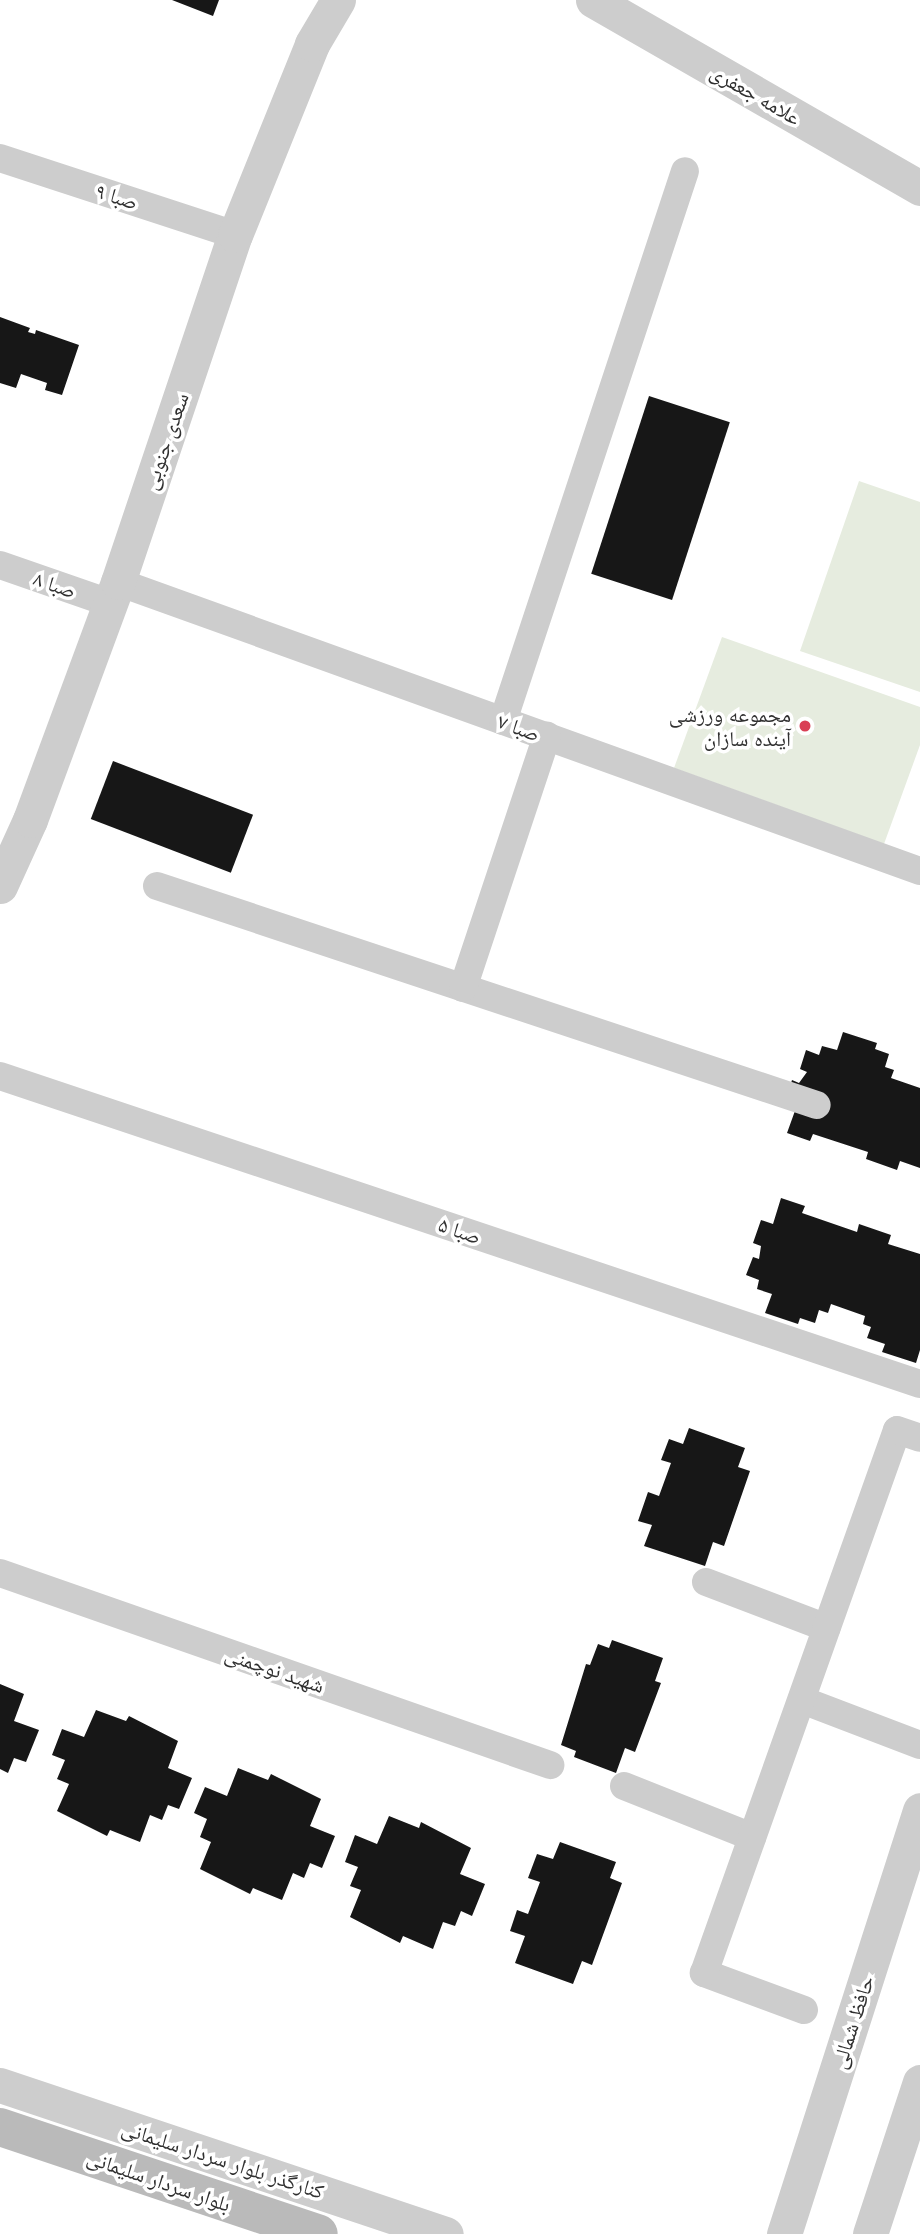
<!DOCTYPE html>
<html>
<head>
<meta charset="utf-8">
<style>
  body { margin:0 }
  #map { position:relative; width:920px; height:2234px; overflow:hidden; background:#fff; font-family:Quicksand,"Noto Naskh Arabic",sans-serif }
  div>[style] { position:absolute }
  .green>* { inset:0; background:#e6ecdf }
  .building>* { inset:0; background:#171717; transform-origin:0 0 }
  .minor>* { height:28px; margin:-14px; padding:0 14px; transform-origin:14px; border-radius:14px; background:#cdcdcd }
  .tertiary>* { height:35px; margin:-17.5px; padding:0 17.5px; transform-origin:17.5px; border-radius:17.5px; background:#cdcdcd }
  .secondary>* { height:38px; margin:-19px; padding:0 19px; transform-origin:19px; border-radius:19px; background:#bababa }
  .dots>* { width:19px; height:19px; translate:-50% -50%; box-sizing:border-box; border:4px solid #fff; border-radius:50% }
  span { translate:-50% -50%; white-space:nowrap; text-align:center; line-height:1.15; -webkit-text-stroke:7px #fff; paint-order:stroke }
  .street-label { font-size:21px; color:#303030 }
  .poi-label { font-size:21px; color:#303030 }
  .right { translate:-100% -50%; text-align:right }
</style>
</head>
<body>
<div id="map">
  <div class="green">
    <i style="clip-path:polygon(859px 481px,920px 502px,920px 692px,800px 651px)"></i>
    <i style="clip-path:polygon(722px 637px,920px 707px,920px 745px,884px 844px,674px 768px)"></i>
  </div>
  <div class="building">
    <i style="clip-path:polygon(172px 0,219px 0,213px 16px)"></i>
    <i style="clip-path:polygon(0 317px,30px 328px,28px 332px,35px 334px,36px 330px,79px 345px,62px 395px,45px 390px,47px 383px,21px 374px,16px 388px,0 383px)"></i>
    <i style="left:649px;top:396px;width:85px;height:187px;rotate:18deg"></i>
    <i style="left:113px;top:761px;width:150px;height:62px;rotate:21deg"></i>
    <i style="clip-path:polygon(843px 1032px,877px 1043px,875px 1049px,889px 1054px,885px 1067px,894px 1070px,891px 1078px,920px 1088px,920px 1168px,900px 1161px,897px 1170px,866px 1159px,868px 1152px,813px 1134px,810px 1141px,787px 1133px,796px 1108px,784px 1104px,792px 1080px,799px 1083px,807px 1072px,800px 1069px,806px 1050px,819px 1055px,822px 1046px,837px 1050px)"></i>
    <i style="clip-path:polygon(781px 1198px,805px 1206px,802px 1213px,857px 1232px,859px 1224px,891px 1235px,888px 1244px,920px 1254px,920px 1350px,916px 1363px,882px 1352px,885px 1344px,867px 1338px,871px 1327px,863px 1324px,865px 1316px,831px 1304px,828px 1313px,819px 1310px,815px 1323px,800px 1318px,798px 1324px,765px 1313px,772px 1294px,757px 1289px,759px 1280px,746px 1275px,753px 1257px,759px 1259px,761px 1246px,753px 1243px,761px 1220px,773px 1224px)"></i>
    <i style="clip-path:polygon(689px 1428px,745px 1448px,738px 1467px,750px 1471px,724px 1546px,713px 1542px,705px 1566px,644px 1546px,652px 1525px,638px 1521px,648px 1492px,659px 1496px,671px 1463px,661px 1460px,669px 1439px,683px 1444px)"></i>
    <i style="clip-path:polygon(612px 1640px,663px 1658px,655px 1681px,661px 1683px,635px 1752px,625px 1748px,616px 1773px,574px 1757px,576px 1751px,561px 1745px,586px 1664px,590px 1665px,598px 1644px,609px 1648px)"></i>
    <i style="clip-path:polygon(0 1684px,24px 1694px,14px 1721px,39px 1730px,26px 1762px,14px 1758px,8px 1773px,0 1769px)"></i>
    <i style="clip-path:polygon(96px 1710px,126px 1721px,129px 1716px,178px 1741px,168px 1768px,192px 1778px,179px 1809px,168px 1805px,162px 1820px,150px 1815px,140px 1842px,110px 1830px,107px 1836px,57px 1811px,69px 1784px,57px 1779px,65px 1760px,52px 1755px,62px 1729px,84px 1737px)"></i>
    <i style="clip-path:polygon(238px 1768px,268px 1780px,271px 1774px,321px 1799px,310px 1826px,335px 1836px,322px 1868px,310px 1863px,304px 1878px,293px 1873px,282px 1900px,253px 1888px,250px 1894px,200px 1869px,211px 1842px,200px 1837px,207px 1819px,194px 1813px,205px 1787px,227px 1796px)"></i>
    <i style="clip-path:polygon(389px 1816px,419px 1828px,421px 1822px,471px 1848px,460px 1874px,485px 1884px,472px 1916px,461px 1911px,455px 1926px,443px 1922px,433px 1949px,403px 1936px,400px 1943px,350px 1917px,361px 1890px,350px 1886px,358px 1867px,345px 1862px,355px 1835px,377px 1844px)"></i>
    <i style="clip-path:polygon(560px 1842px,616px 1862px,610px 1878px,622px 1883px,592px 1965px,582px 1961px,573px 1984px,515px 1963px,525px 1936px,510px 1931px,517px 1910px,528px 1914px,540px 1882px,528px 1878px,537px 1854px,553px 1859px)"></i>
  </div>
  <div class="minor">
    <i style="left:0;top:158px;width:247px;rotate:18.1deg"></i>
    <i style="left:0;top:565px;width:116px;rotate:19.1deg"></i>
    <i style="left:118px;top:582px;width:852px;rotate:19.82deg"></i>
    <i style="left:503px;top:721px;width:579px;rotate:-71.69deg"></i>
    <i style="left:157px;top:886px;width:695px;rotate:18.36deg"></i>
    <i style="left:463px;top:988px;width:266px;rotate:-71.6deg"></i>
    <i style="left:0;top:1076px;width:970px;rotate:18.51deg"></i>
    <i style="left:0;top:1573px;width:583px;rotate:19.24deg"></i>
    <i style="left:706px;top:1582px;width:129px;rotate:20.8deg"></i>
    <i style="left:802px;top:1700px;width:126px;rotate:20.9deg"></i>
    <i style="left:624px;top:1786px;width:138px;rotate:21.7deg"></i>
    <i style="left:804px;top:2010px;width:107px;rotate:-159.7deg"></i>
    <i style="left:704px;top:1973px;width:576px;rotate:-70.43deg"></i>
    <i style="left:897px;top:1430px;width:24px;rotate:19deg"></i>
  </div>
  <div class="tertiary">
    <i style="left:593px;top:0;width:377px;rotate:29.9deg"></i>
    <i style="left:0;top:886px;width:72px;rotate:-65.6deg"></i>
    <i style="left:30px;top:820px;width:254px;rotate:-69.7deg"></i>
    <i style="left:118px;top:582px;width:366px;rotate:-71.4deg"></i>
    <i style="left:235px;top:235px;width:206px;rotate:-68deg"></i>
    <i style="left:312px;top:44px;width:51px;rotate:-59.4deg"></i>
    <i style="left:0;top:2085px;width:470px;rotate:18.5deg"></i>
    <i style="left:784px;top:2234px;width:445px;rotate:-72.2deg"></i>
    <i style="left:870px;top:2234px;width:160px;rotate:-71.8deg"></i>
  </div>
  <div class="secondary">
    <i style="left:0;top:2127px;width:336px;rotate:18.5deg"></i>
  </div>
  <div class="dots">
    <i style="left:805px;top:726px;background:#d93f55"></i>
  </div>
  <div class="street-label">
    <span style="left:756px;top:94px;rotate:30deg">علامه جعفری</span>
    <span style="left:117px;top:196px;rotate:18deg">صبا ۹</span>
    <span style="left:165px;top:441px;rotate:-71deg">سعدی جنوبی</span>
    <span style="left:55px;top:584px;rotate:19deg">صبا ۸</span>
    <span style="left:519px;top:727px;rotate:20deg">صبا ۷</span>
    <span style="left:460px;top:1230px;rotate:19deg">صبا ۵</span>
    <span style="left:275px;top:1669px;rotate:19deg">شهید نوچمنی</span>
    <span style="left:852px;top:2022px;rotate:-72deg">حافظ شمالی</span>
    <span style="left:223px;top:2159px;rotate:18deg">کنارگذر بلوار سردار سلیمانی</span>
    <span style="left:159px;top:2180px;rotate:19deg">بلوار سردار سلیمانی</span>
  </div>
  <div class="poi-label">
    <span class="right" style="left:791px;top:726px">مجموعه ورزشی<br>آینده سازان</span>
  </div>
</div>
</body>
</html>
